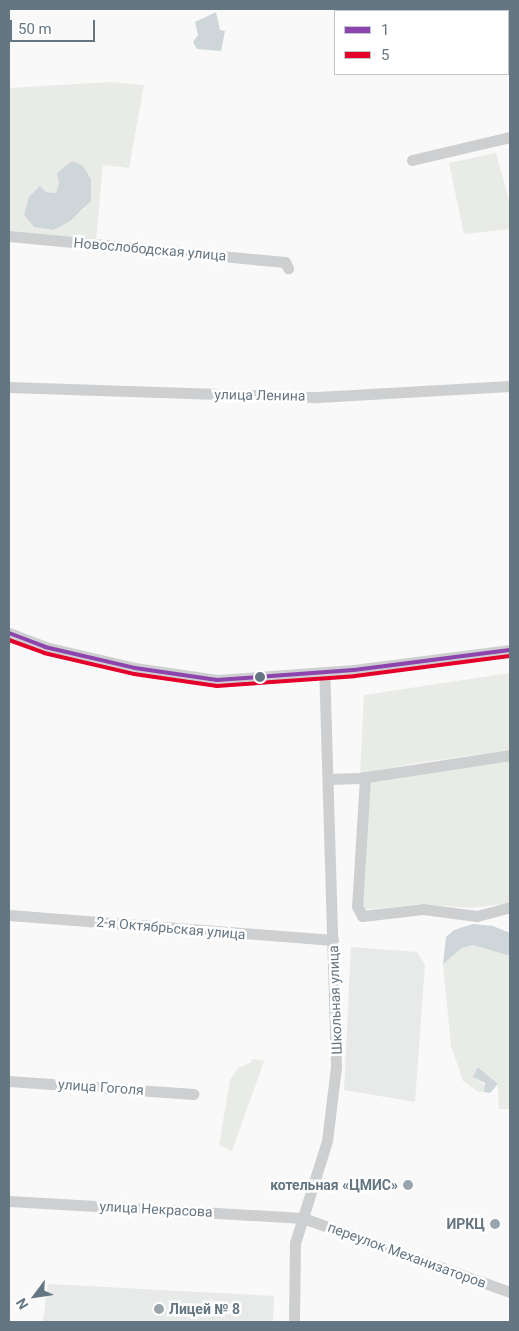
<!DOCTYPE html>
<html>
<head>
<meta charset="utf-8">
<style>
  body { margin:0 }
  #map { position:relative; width:519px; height:1331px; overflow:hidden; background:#f9f9f9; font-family:Roboto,sans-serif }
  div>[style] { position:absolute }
  .built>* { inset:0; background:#e8e9e9 }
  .green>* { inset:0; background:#e8ebe6 }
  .water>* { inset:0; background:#ced6d9 }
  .minor>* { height:11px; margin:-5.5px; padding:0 5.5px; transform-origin:5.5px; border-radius:5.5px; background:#cecfd0 }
  .bus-1>* { height:4px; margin:-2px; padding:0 2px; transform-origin:2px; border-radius:2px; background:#8e44ad }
  .bus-2>* { height:4px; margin:-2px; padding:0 2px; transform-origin:2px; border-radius:2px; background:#e4002b }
  .dots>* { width:14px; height:14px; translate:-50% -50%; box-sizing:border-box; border:2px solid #fff; border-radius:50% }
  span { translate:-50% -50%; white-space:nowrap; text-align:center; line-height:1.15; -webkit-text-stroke:5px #fff; paint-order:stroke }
  .street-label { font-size:14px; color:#657683 }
  .poi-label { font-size:14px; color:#657683; font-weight:700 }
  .right { translate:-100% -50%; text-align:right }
  .left { translate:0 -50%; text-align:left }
  .frame { position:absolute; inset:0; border:10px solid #657683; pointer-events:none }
  .legend { position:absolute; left:334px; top:10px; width:175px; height:65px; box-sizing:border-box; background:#fff; border:1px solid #c1c8cd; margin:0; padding:6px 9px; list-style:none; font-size:15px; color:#657683 }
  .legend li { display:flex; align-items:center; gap:10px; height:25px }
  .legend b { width:25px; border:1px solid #c1c8cd }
  .north { position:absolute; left:10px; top:1271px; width:50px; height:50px; -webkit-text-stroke:4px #fff; paint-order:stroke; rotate:239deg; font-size:14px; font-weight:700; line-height:20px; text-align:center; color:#657683 }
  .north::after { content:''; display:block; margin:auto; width:18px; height:22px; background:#657683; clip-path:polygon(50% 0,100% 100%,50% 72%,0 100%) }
  .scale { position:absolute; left:10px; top:20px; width:85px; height:22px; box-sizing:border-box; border:2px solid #657683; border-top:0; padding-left:6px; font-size:15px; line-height:18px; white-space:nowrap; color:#657683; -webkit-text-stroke:4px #fff; paint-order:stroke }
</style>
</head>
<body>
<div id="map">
  <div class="built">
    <i style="clip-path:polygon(351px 947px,417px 952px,425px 965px,415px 1102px,344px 1090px)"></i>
    <i style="clip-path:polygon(48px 1284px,274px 1296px,273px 1322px,43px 1322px)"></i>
  </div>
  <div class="green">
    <i style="clip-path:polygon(evenodd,111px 82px,144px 85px,129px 168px,103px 165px,96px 241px,9px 231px,9px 88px,111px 82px,59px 183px,86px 208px,53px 230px,34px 227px,24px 215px,40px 186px,46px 192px,56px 193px,59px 183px)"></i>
    <i style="clip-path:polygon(496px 153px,510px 204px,510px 229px,464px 234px,449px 163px)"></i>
    <i style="clip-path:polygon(510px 673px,510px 750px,416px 763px,360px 774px,364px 695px)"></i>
    <i style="clip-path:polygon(510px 759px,510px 903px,471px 908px,422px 904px,362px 910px,368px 780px)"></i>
    <i style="clip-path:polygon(473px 945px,510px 956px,510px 1109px,499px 1109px,498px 1084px,479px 1067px,477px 1080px,487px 1086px,484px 1092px,477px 1091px,463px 1081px,451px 1046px,443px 964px,462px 948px)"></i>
    <i style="clip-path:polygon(252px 1059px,264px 1061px,232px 1151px,219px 1145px,230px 1080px,238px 1068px,250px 1063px)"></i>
  </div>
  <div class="water">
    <i style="clip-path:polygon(216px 12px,220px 30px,225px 31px,221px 51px,197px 49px,193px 42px,198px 35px,195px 22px)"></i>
    <i style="clip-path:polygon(72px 161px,82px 165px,91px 179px,91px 201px,70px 221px,53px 230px,34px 227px,24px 215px,29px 197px,40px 186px,46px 192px,56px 193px,59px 183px,57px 173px)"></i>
    <i style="clip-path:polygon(473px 924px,493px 926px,510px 933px,510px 956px,473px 945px,462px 948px,443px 964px,446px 937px,454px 930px)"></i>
    <i style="clip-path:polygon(478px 1067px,498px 1084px,490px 1093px,484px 1092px,485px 1083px,473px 1077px)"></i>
  </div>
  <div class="minor">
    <i style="left:508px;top:40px;width:2px;rotate:-27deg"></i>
    <i style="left:412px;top:160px;width:101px;rotate:-13.2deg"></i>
    <i style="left:9px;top:236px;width:277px;rotate:5.4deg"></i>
    <i style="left:285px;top:262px;width:7px;rotate:63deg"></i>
    <i style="left:9px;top:387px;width:309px;rotate:1.9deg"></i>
    <i style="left:318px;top:397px;width:192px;rotate:-3.3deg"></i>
    <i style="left:9px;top:633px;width:39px;rotate:21deg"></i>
    <i style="left:45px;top:647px;width:92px;rotate:13.1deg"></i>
    <i style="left:135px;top:668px;width:83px;rotate:8.3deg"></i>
    <i style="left:217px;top:680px;width:137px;rotate:-4.2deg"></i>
    <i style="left:354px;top:670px;width:157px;rotate:-7.3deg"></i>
    <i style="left:365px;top:777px;width:129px;rotate:93.5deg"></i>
    <i style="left:357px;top:906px;width:11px;rotate:63deg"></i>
    <i style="left:362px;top:916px;width:61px;rotate:-6.5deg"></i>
    <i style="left:423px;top:909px;width:54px;rotate:7.4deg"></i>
    <i style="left:477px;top:916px;width:34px;rotate:-15deg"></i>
    <i style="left:328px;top:779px;width:32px;rotate:-2deg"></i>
    <i style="left:360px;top:778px;width:152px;rotate:-8.7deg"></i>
    <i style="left:9px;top:915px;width:325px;rotate:4.4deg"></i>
    <i style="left:9px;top:1081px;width:185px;rotate:4deg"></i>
    <i style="left:9px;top:1201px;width:294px;rotate:3.3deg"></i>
    <i style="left:303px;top:1218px;width:220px;rotate:19.7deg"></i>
    <i style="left:294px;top:1322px;width:79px;rotate:-89.3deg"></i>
    <i style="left:295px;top:1243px;width:107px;rotate:-72.6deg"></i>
    <i style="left:327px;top:1141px;width:75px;rotate:-83.1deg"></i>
    <i style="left:336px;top:1067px;width:394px;rotate:-91.7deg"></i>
  </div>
  <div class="bus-1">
    <i style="left:9px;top:633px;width:39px;rotate:21deg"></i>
    <i style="left:45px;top:647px;width:92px;rotate:13.1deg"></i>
    <i style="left:135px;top:668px;width:83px;rotate:8.3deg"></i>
    <i style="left:217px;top:680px;width:137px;rotate:-4.2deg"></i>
    <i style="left:354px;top:670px;width:157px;rotate:-7.3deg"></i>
  </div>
  <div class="bus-2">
    <i style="left:9px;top:640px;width:37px;rotate:20deg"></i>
    <i style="left:44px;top:653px;width:92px;rotate:13.1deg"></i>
    <i style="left:134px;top:674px;width:84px;rotate:8.2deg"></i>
    <i style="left:217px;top:686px;width:138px;rotate:-4.1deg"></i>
    <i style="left:355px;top:676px;width:156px;rotate:-7.4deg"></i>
  </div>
  <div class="dots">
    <i style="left:260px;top:677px;background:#657683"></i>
    <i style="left:408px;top:1185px;background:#99a4ac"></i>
    <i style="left:495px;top:1224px;background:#99a4ac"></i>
    <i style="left:159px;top:1309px;background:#99a4ac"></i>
  </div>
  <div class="street-label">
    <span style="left:150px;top:249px;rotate:5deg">Новослободская улица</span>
    <span style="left:260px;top:395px;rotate:1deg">улица Ленина</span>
    <span style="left:171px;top:928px;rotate:5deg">2-я Октябрьская улица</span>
    <span style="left:335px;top:1000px;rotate:-92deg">Школьная улица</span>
    <span style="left:101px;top:1087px;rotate:4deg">улица Гоголя</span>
    <span style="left:156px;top:1209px;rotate:3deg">улица Некрасова</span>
    <span style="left:407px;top:1255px;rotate:20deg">переулок Механизаторов</span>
  </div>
  <div class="poi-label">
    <span class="right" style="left:398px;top:1185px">котельная «ЦМИС»</span>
    <span class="right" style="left:485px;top:1224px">ИРКЦ</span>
    <span class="left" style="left:169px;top:1309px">Лицей № 8</span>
  </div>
  <div class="frame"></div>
  <ul class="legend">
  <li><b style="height:6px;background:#8e44ad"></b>1</li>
  <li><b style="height:6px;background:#e4002b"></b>5</li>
  </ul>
  <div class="north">N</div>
  <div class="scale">50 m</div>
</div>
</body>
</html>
